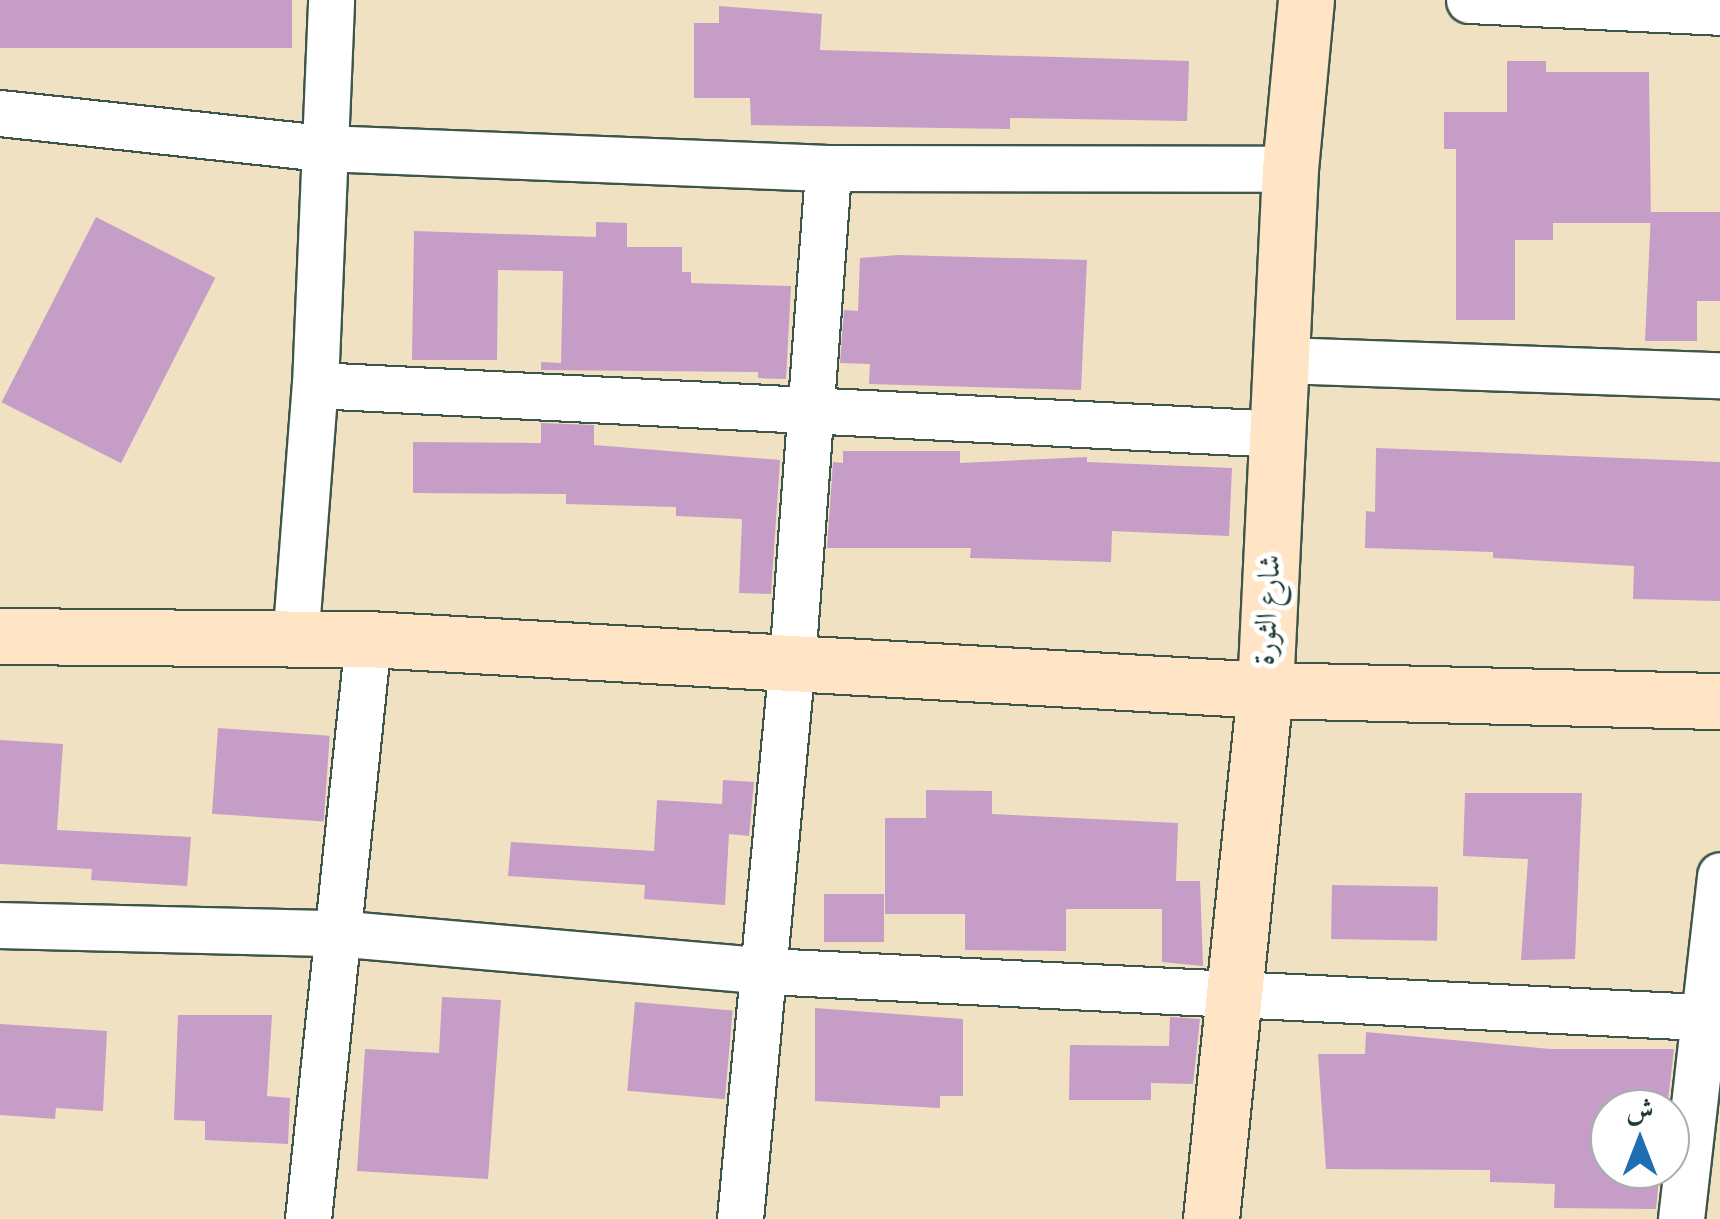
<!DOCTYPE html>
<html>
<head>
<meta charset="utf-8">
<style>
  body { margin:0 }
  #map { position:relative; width:1720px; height:1219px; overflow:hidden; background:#f1e1c3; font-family:"IM FELL DW Pica",Amiri,serif }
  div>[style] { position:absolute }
  .building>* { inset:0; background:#c69dc7; transform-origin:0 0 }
  .roads { filter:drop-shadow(2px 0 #3e5649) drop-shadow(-2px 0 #3e5649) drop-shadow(0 2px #3e5649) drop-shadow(0 -2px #3e5649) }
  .street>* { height:45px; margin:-22.5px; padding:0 22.5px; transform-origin:22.5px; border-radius:22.5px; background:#fff }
  .secondary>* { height:55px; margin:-27.5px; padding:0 27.5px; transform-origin:27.5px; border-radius:27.5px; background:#ffe4c6 }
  span { translate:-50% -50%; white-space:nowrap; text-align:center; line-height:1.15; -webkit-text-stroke:10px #fff; paint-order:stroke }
  .street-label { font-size:30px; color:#1f3d34 }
  .north { position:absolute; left:1590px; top:1089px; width:100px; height:100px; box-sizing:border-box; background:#fff; border:2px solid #a5b1ae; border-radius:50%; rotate:0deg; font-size:28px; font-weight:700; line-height:40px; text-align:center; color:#1f3d34 }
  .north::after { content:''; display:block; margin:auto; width:35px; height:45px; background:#1f6fb2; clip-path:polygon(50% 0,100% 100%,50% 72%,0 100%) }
</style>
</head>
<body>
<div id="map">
  <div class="building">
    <i style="left:0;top:0;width:292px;height:48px"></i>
    <i style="clip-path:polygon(719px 6px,822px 14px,820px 50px,1189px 61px,1187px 121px,1010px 118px,1010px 129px,751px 125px,750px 98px,694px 98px,694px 23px,719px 23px)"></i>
    <i style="clip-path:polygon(1507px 61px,1546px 61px,1546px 72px,1649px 72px,1651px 223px,1553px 223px,1553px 240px,1515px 240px,1515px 320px,1456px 320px,1456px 149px,1444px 149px,1444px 112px,1507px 112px)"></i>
    <i style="clip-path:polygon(1651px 212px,1720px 212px,1720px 301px,1697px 301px,1697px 341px,1645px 341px)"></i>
    <i style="left:96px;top:217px;width:134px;height:208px;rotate:27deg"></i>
    <i style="clip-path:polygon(596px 222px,627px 223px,627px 247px,682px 247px,682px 272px,691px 272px,691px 283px,791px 286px,786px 379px,758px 378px,758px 372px,541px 370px,541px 362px,561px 363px,563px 271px,498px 270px,497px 360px,412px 360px,414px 231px,596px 237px)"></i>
    <i style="clip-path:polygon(898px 255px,1087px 260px,1081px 390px,869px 384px,870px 364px,840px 363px,844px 310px,858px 311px,860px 258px)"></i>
    <i style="clip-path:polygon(541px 423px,594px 425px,594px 445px,780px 460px,771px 594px,739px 593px,742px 519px,676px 516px,676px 507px,566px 504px,566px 494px,413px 493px,413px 442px,541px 443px)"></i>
    <i style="clip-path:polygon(1376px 448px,1720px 462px,1720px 601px,1633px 599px,1634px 566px,1493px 558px,1493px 552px,1365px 548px,1366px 511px,1375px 512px)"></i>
    <i style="clip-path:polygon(843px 451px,960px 451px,960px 463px,1087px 457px,1087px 462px,1232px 468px,1229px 536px,1112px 531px,1111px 562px,970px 558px,971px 548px,827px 548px,833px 462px,843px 463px)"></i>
    <i style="left:218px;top:728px;width:112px;height:86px;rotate:4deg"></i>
    <i style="clip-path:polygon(0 740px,63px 744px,57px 830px,191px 837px,187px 886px,91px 880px,92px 869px,0 864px)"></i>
    <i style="clip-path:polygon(723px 780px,754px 782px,749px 836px,729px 834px,725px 905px,644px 899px,645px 885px,508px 876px,511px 842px,654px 851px,657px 800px,722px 804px)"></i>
    <i style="clip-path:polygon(926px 790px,992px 791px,992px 814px,1178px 823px,1176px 881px,1200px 881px,1203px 966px,1162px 962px,1162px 909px,1066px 909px,1066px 951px,965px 950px,965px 914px,885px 914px,885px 818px,926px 818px)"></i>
    <i style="clip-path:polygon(1465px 793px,1582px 793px,1575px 959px,1521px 960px,1528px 859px,1463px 856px)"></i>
    <i style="left:1332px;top:885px;width:106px;height:54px;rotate:1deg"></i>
    <i style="left:824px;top:894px;width:60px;height:48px"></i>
    <i style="clip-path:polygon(442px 997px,501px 1000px,488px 1179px,357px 1171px,365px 1049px,439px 1053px)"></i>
    <i style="left:635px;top:1002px;width:98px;height:89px;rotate:5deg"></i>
    <i style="clip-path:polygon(815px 1008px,963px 1019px,963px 1096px,940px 1096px,940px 1108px,815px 1101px)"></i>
    <i style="clip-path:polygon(178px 1015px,272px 1015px,267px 1096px,290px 1098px,288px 1144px,205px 1140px,205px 1121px,174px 1120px)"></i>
    <i style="clip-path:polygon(1170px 1017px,1200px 1019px,1193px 1084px,1151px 1083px,1151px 1100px,1069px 1100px,1070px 1045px,1169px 1046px)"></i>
    <i style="clip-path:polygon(0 1024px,107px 1031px,103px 1111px,56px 1108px,55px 1119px,0 1115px)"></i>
    <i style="clip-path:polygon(1366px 1032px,1550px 1049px,1674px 1049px,1667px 1109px,1610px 1109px,1610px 1169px,1660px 1169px,1656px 1209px,1554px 1208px,1555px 1184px,1490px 1182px,1490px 1170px,1326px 1169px,1318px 1054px,1365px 1054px)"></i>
  </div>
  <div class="roads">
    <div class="street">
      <i style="left:1469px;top:0;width:251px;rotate:2.7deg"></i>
      <i style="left:0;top:113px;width:325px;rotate:6.2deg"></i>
      <i style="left:323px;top:148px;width:505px;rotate:2.27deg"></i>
      <i style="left:828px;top:168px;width:462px;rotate:0.1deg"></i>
      <i style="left:1283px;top:360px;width:437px;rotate:2deg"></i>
      <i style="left:315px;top:385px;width:964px;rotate:2.91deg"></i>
      <i style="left:295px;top:642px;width:258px;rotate:-85.6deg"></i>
      <i style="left:315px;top:385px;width:385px;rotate:-87.6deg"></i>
      <i style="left:0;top:925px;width:334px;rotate:1.4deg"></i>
      <i style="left:334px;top:933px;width:434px;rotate:5deg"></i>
      <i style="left:766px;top:971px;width:955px;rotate:2.82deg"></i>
      <i style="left:308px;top:1219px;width:583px;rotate:-84.09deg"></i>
      <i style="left:740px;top:1219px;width:559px;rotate:-84.67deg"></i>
      <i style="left:792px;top:662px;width:495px;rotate:-85.8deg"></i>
      <i style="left:1681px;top:1219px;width:346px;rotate:-83.5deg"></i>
    </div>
    <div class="secondary">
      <i style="left:0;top:636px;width:368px;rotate:0.5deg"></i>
      <i style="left:368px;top:639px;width:898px;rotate:3.25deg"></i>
      <i style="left:1265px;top:690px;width:455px;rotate:1.4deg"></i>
      <i style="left:1211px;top:1219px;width:532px;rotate:-84.17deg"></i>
      <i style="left:1265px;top:690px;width:522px;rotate:-87.25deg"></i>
      <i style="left:1290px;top:169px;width:170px;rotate:-84.6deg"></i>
    </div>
  </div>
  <div class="street-label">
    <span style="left:1269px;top:610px;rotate:-87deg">شارع الثورة</span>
  </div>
  <div class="north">ش</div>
</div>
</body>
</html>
